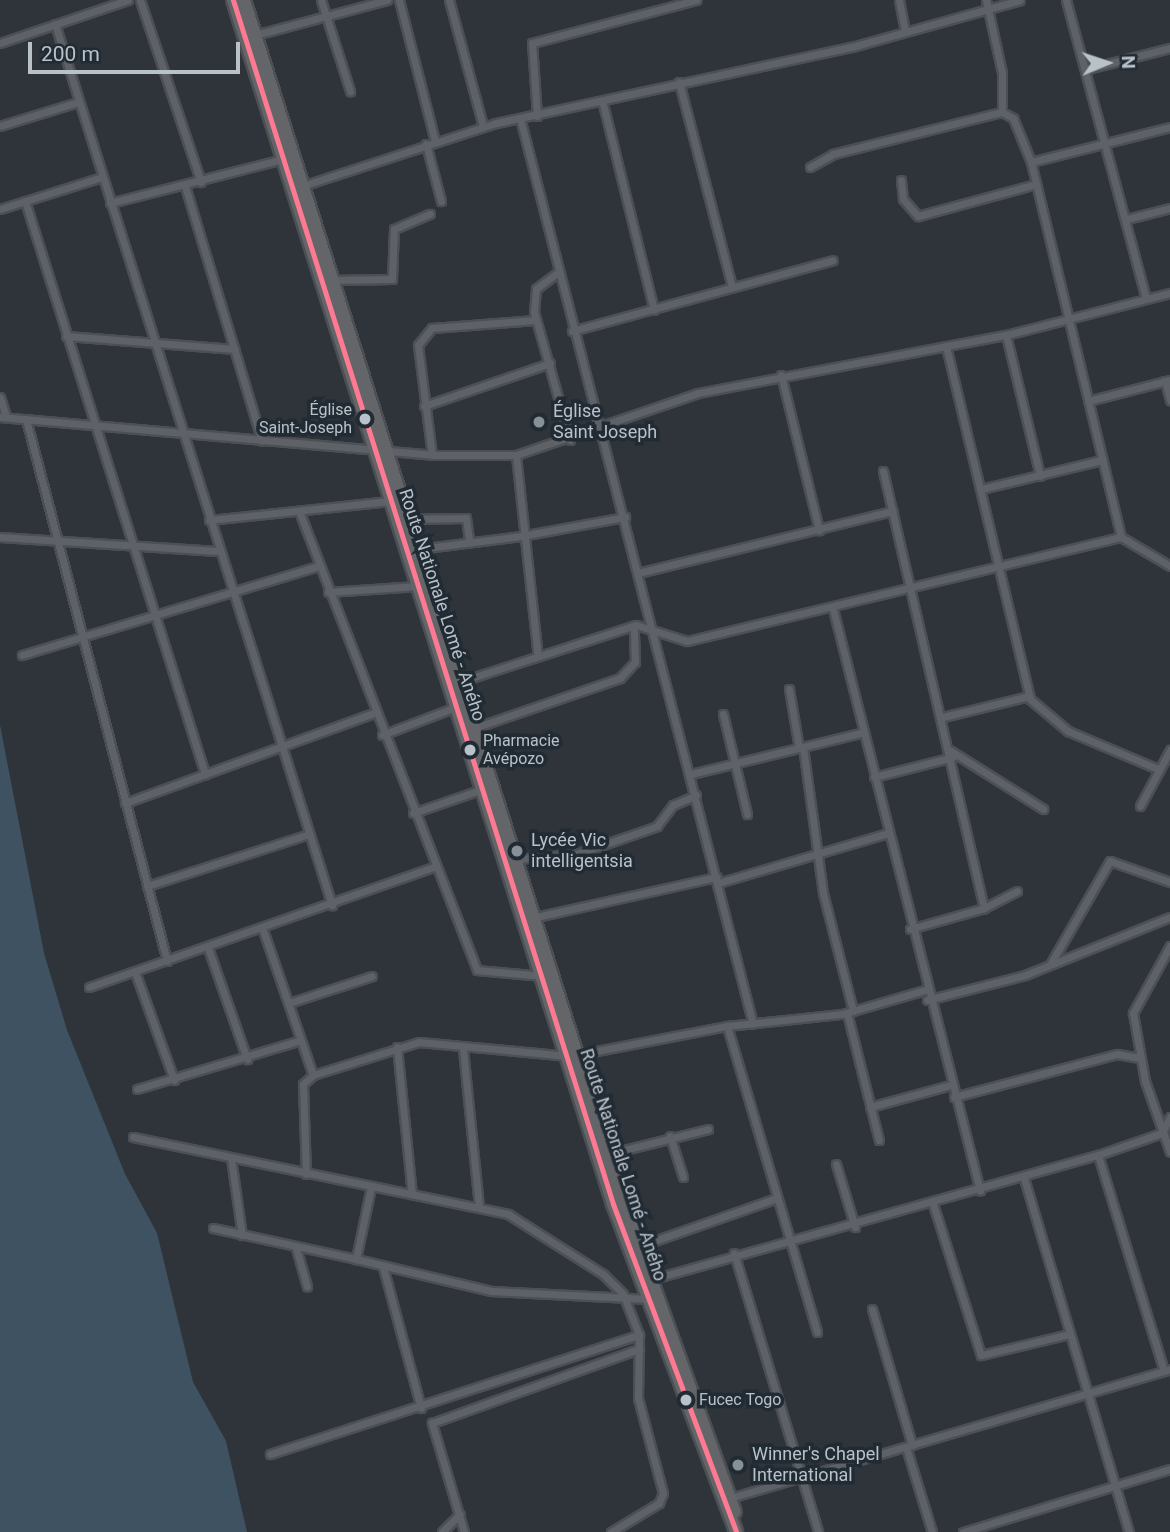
<!DOCTYPE html>
<html>
<head>
<meta charset="utf-8">
<style>
  body { margin:0 }
  #map { position:relative; width:1170px; height:1532px; overflow:hidden; background:#2e3439; font-family:Roboto,sans-serif }
  div>[style] { position:absolute }
  .water>* { inset:0; background:#3f5262 }
  .roads { filter:drop-shadow(2px 0 #4c5054) drop-shadow(-2px 0 #4c5054) drop-shadow(0 2px #4c5054) drop-shadow(0 -2px #4c5054) }
  .street>* { height:7px; margin:-3.5px; padding:0 3.5px; transform-origin:3.5px; border-radius:3.5px; background:#5e6268 }
  .highway>* { height:12px; margin:-6px; padding:0 6px; transform-origin:6px; border-radius:6px; background:#636568 }
  .bus-1>* { height:5px; margin:-2.5px; padding:0 2.5px; transform-origin:2.5px; border-radius:2.5px; background:#fe7a93 }
  .dots>* { width:19px; height:19px; translate:-50% -50%; box-sizing:border-box; border:4px solid #212b34; border-radius:50% }
  span { translate:-50% -50%; white-space:nowrap; text-align:center; line-height:1.15; -webkit-text-stroke:7px #212b34; paint-order:stroke }
  .bus-label { font-size:16px; color:#b9c1c9 }
  .right { translate:-100% -50%; text-align:right }
  .left { translate:0 -50%; text-align:left }
  .poi-label { font-size:18px; color:#b9c1c9 }
  .street-label { font-size:18px; color:#b9c1c9 }
  .north { position:absolute; left:1072px; top:28px; width:70px; height:70px; -webkit-text-stroke:5px #212b34; paint-order:stroke; rotate:88deg; font-size:19px; font-weight:700; line-height:28px; text-align:center; color:#b9c1c9 }
  .north::after { content:''; display:block; margin:auto; width:24px; height:32px; background:#b9c1c9; clip-path:polygon(50% 0,100% 100%,50% 72%,0 100%) }
  .scale { position:absolute; left:28px; top:42px; width:212px; height:32px; box-sizing:border-box; border:4px solid #b9c1c9; border-top:0; padding-left:9px; font-size:21px; line-height:24px; white-space:nowrap; color:#b9c1c9; -webkit-text-stroke:5px #212b34; paint-order:stroke }
</style>
</head>
<body>
<div id="map">
  <div class="water">
    <i style="clip-path:polygon(0 725px,44px 953px,67px 1030px,125px 1174px,157px 1233px,193px 1382px,226px 1441px,247px 1532px,0 1532px)"></i>
  </div>
  <div class="roads">
    <div class="street">
      <i style="left:140px;top:0;width:192px;rotate:71.5deg"></i>
      <i style="left:321px;top:0;width:96px;rotate:72.3deg"></i>
      <i style="left:399px;top:0;width:146px;rotate:75.7deg"></i>
      <i style="left:449px;top:0;width:131px;rotate:74.9deg"></i>
      <i style="left:899px;top:0;width:32px;rotate:79deg"></i>
      <i style="left:986px;top:0;width:75px;rotate:77.6deg"></i>
      <i style="left:1002px;top:73px;width:39px;rotate:90deg"></i>
      <i style="left:1066px;top:0;width:309px;rotate:75deg"></i>
      <i style="left:55px;top:24px;width:924px;rotate:72.55deg"></i>
      <i style="left:255px;top:35px;width:137px;rotate:-14.9deg"></i>
      <i style="left:0;top:43px;width:135px;rotate:-18.6deg"></i>
      <i style="left:1087px;top:69px;width:86px;rotate:-14.2deg"></i>
      <i style="left:679px;top:82px;width:212px;rotate:75.5deg"></i>
      <i style="left:603px;top:104px;width:212px;rotate:76.1deg"></i>
      <i style="left:537px;top:116px;width:73px;rotate:-93.9deg"></i>
      <i style="left:532px;top:43px;width:170px;rotate:-14.7deg"></i>
      <i style="left:520px;top:118px;width:935px;rotate:75.58deg"></i>
      <i style="left:0;top:126px;width:82px;rotate:-17.1deg"></i>
      <i style="left:426px;top:144px;width:59px;rotate:75.3deg"></i>
      <i style="left:1031px;top:162px;width:143px;rotate:-14.1deg"></i>
      <i style="left:810px;top:167px;width:26px;rotate:-29deg"></i>
      <i style="left:833px;top:154px;width:174px;rotate:-14deg"></i>
      <i style="left:1002px;top:112px;width:13px;rotate:29deg"></i>
      <i style="left:1013px;top:118px;width:48px;rotate:67.8deg"></i>
      <i style="left:1031px;top:162px;width:386px;rotate:76.5deg"></i>
      <i style="left:1121px;top:537px;width:57px;rotate:30.6deg"></i>
      <i style="left:901px;top:180px;width:19px;rotate:84deg"></i>
      <i style="left:903px;top:199px;width:23px;rotate:49deg"></i>
      <i style="left:918px;top:216px;width:122px;rotate:-15.2deg"></i>
      <i style="left:185px;top:186px;width:266px;rotate:73.2deg"></i>
      <i style="left:302px;top:186px;width:204px;rotate:-18deg"></i>
      <i style="left:496px;top:123px;width:364px;rotate:-12.1deg"></i>
      <i style="left:852px;top:47px;width:174px;rotate:-15.6deg"></i>
      <i style="left:25px;top:201px;width:601px;rotate:72.56deg"></i>
      <i style="left:110px;top:203px;width:174px;rotate:-14.3deg"></i>
      <i style="left:0;top:209px;width:107px;rotate:-17.4deg"></i>
      <i style="left:1127px;top:219px;width:44px;rotate:-14.3deg"></i>
      <i style="left:557px;top:273px;width:26px;rotate:143deg"></i>
      <i style="left:536px;top:289px;width:23px;rotate:95deg"></i>
      <i style="left:534px;top:312px;width:133px;rotate:74.3deg"></i>
      <i style="left:332px;top:280px;width:60px;rotate:-1deg"></i>
      <i style="left:392px;top:279px;width:50px;rotate:-87.7deg"></i>
      <i style="left:394px;top:229px;width:39px;rotate:-23deg"></i>
      <i style="left:572px;top:331px;width:270px;rotate:-15.2deg"></i>
      <i style="left:1006px;top:335px;width:145px;rotate:76.4deg"></i>
      <i style="left:66px;top:336px;width:169px;rotate:4.4deg"></i>
      <i style="left:946px;top:346px;width:363px;rotate:76.6deg"></i>
      <i style="left:1030px;top:699px;width:50px;rotate:40.1deg"></i>
      <i style="left:1068px;top:731px;width:98px;rotate:22.9deg"></i>
      <i style="left:781px;top:375px;width:160px;rotate:76.2deg"></i>
      <i style="left:1165px;top:381px;width:20px;rotate:75deg"></i>
      <i style="left:0;top:397px;width:21px;rotate:73deg"></i>
      <i style="left:1088px;top:401px;width:85px;rotate:-14.4deg"></i>
      <i style="left:424px;top:406px;width:133px;rotate:-18.8deg"></i>
      <i style="left:0;top:417px;width:434px;rotate:5deg"></i>
      <i style="left:432px;top:455px;width:84px"></i>
      <i style="left:516px;top:455px;width:192px;rotate:-18.8deg"></i>
      <i style="left:698px;top:393px;width:313px;rotate:-10.7deg"></i>
      <i style="left:1006px;top:335px;width:169px;rotate:-14.4deg"></i>
      <i style="left:26px;top:419px;width:560px;rotate:75.42deg"></i>
      <i style="left:432px;top:455px;width:111px;rotate:-97.3deg"></i>
      <i style="left:418px;top:345px;width:22px;rotate:-51deg"></i>
      <i style="left:432px;top:328px;width:104px;rotate:-4.4deg"></i>
      <i style="left:516px;top:455px;width:202px;rotate:83.8deg"></i>
      <i style="left:883px;top:471px;width:449px;rotate:77deg"></i>
      <i style="left:981px;top:489px;width:124px;rotate:-13.5deg"></i>
      <i style="left:299px;top:511px;width:492px;rotate:68.8deg"></i>
      <i style="left:477px;top:970px;width:66px;rotate:5.2deg"></i>
      <i style="left:407px;top:519px;width:59px;rotate:-1deg"></i>
      <i style="left:466px;top:518px;width:22px;rotate:82deg"></i>
      <i style="left:209px;top:520px;width:181px;rotate:-6deg"></i>
      <i style="left:521px;top:536px;width:106px;rotate:-10.4deg"></i>
      <i style="left:0;top:537px;width:218px;rotate:3.7deg"></i>
      <i style="left:418px;top:549px;width:104px;rotate:-7.2deg"></i>
      <i style="left:642px;top:572px;width:258px;rotate:-13.7deg"></i>
      <i style="left:328px;top:592px;width:90px;rotate:-3.8deg"></i>
      <i style="left:833px;top:609px;width:600px;rotate:75.82deg"></i>
      <i style="left:22px;top:655px;width:310px;rotate:-16.7deg"></i>
      <i style="left:459px;top:682px;width:186px;rotate:-17.9deg"></i>
      <i style="left:636px;top:625px;width:53px;rotate:17.4deg"></i>
      <i style="left:687px;top:641px;width:446px;rotate:-13.5deg"></i>
      <i style="left:789px;top:689px;width:60px;rotate:80.4deg"></i>
      <i style="left:723px;top:714px;width:103px;rotate:76.5deg"></i>
      <i style="left:943px;top:717px;width:89px;rotate:-13.7deg"></i>
      <i style="left:474px;top:728px;width:154px;rotate:-18.9deg"></i>
      <i style="left:620px;top:678px;width:22px;rotate:-47deg"></i>
      <i style="left:635px;top:662px;width:36px;rotate:-92deg"></i>
      <i style="left:382px;top:735px;width:79px;rotate:-20.7deg"></i>
      <i style="left:803px;top:747px;width:147px;rotate:82.2deg"></i>
      <i style="left:823px;top:893px;width:122px;rotate:75.7deg"></i>
      <i style="left:951px;top:751px;width:109px;rotate:32.2deg"></i>
      <i style="left:691px;top:774px;width:178px;rotate:-13.6deg"></i>
      <i style="left:874px;top:777px;width:81px;rotate:-14.2deg"></i>
      <i style="left:125px;top:803px;width:265px;rotate:-19.9deg"></i>
      <i style="left:1140px;top:806px;width:64px;rotate:-61.8deg"></i>
      <i style="left:413px;top:813px;width:74px;rotate:-18.9deg"></i>
      <i style="left:516px;top:859px;width:60px;rotate:-4.8deg"></i>
      <i style="left:576px;top:854px;width:50px;rotate:-18.8deg"></i>
      <i style="left:623px;top:838px;width:36px;rotate:-19deg"></i>
      <i style="left:657px;top:826px;width:26px;rotate:-53deg"></i>
      <i style="left:673px;top:805px;width:25px;rotate:-23deg"></i>
      <i style="left:718px;top:883px;width:177px;rotate:-16.4deg"></i>
      <i style="left:147px;top:886px;width:170px;rotate:-17.8deg"></i>
      <i style="left:536px;top:917px;width:185px;rotate:-12.5deg"></i>
      <i style="left:910px;top:929px;width:77px;rotate:-15.8deg"></i>
      <i style="left:984px;top:908px;width:37px;rotate:-27deg"></i>
      <i style="left:263px;top:930px;width:153px;rotate:71deg"></i>
      <i style="left:1170px;top:946px;width:77px;rotate:118.9deg"></i>
      <i style="left:1133px;top:1013px;width:69px;rotate:80deg"></i>
      <i style="left:1145px;top:1081px;width:75px;rotate:70.6deg"></i>
      <i style="left:208px;top:948px;width:118px;rotate:70.6deg"></i>
      <i style="left:1051px;top:963px;width:118px;rotate:-60deg"></i>
      <i style="left:1110px;top:861px;width:64px;rotate:19.3deg"></i>
      <i style="left:135px;top:972px;width:115px;rotate:70.1deg"></i>
      <i style="left:89px;top:987px;width:367px;rotate:-19.2deg"></i>
      <i style="left:927px;top:1000px;width:101px;rotate:-14.3deg"></i>
      <i style="left:1025px;top:975px;width:156px;rotate:-21.8deg"></i>
      <i style="left:289px;top:1003px;width:87px;rotate:-18deg"></i>
      <i style="left:847px;top:1013px;width:131px;rotate:75.9deg"></i>
      <i style="left:727px;top:1026px;width:319px;rotate:73.6deg"></i>
      <i style="left:397px;top:1047px;width:148px;rotate:84.2deg"></i>
      <i style="left:463px;top:1049px;width:159px;rotate:84.2deg"></i>
      <i style="left:581px;top:1054px;width:149px;rotate:-10.9deg"></i>
      <i style="left:727px;top:1026px;width:116px;rotate:-6deg"></i>
      <i style="left:842px;top:1014px;width:86px;rotate:-16.1deg"></i>
      <i style="left:137px;top:1089px;width:171px;rotate:-16.6deg"></i>
      <i style="left:954px;top:1097px;width:169px;rotate:-14.8deg"></i>
      <i style="left:1117px;top:1054px;width:23px;rotate:10deg"></i>
      <i style="left:870px;top:1107px;width:84px;rotate:-15.2deg"></i>
      <i style="left:670px;top:1136px;width:43px;rotate:72.4deg"></i>
      <i style="left:133px;top:1137px;width:383px;rotate:11.6deg"></i>
      <i style="left:508px;top:1214px;width:112px;rotate:32.3deg"></i>
      <i style="left:603px;top:1274px;width:28px;rotate:45deg"></i>
      <i style="left:623px;top:1294px;width:44px;rotate:68.7deg"></i>
      <i style="left:639px;top:1335px;width:63px;rotate:90.9deg"></i>
      <i style="left:638px;top:1398px;width:98px;rotate:75.3deg"></i>
      <i style="left:663px;top:1493px;width:11px;rotate:112deg"></i>
      <i style="left:659px;top:1503px;width:56px;rotate:148.9deg"></i>
      <i style="left:612px;top:1153px;width:99px;rotate:-14deg"></i>
      <i style="left:1098px;top:1155px;width:226px;rotate:73deg"></i>
      <i style="left:231px;top:1158px;width:78px;rotate:81.9deg"></i>
      <i style="left:836px;top:1164px;width:66px;rotate:73.2deg"></i>
      <i style="left:306px;top:1174px;width:90px;rotate:-91.9deg"></i>
      <i style="left:303px;top:1084px;width:13px;rotate:-42deg"></i>
      <i style="left:313px;top:1075px;width:111px;rotate:-17.3deg"></i>
      <i style="left:419px;top:1042px;width:151px;rotate:5.3deg"></i>
      <i style="left:1024px;top:1178px;width:369px;rotate:73.5deg"></i>
      <i style="left:371px;top:1187px;width:74px;rotate:101.8deg"></i>
      <i style="left:356px;top:1259px;width:139px;rotate:13.3deg"></i>
      <i style="left:491px;top:1291px;width:159px;rotate:2.9deg"></i>
      <i style="left:933px;top:1204px;width:158px;rotate:72.4deg"></i>
      <i style="left:981px;top:1355px;width:90px;rotate:-13.4deg"></i>
      <i style="left:213px;top:1228px;width:146px;rotate:12.2deg"></i>
      <i style="left:640px;top:1246px;width:145px;rotate:-19.3deg"></i>
      <i style="left:296px;top:1248px;width:40px;rotate:74deg"></i>
      <i style="left:734px;top:1253px;width:291px;rotate:73.2deg"></i>
      <i style="left:383px;top:1267px;width:146px;rotate:74.9deg"></i>
      <i style="left:653px;top:1279px;width:462px;rotate:-15.6deg"></i>
      <i style="left:1098px;top:1155px;width:68px;rotate:-19deg"></i>
      <i style="left:1162px;top:1133px;width:18px;rotate:-63deg"></i>
      <i style="left:872px;top:1309px;width:142px;rotate:73.6deg"></i>
      <i style="left:906px;top:1447px;width:89px;rotate:73deg"></i>
      <i style="left:270px;top:1454px;width:388px;rotate:-17.9deg"></i>
      <i style="left:730px;top:1498px;width:459px;rotate:-16.3deg"></i>
      <i style="left:442px;top:1532px;width:25px;rotate:-45deg"></i>
      <i style="left:464px;top:1532px;width:114px;rotate:-106.4deg"></i>
      <i style="left:432px;top:1423px;width:220px;rotate:-19.7deg"></i>
      <i style="left:963px;top:1532px;width:216px;rotate:-16.9deg"></i>
    </div>
    <div class="highway">
      <i style="left:233px;top:0;width:1263px;rotate:72.48deg"></i>
      <i style="left:613px;top:1204px;width:350px;rotate:69.4deg"></i>
      <i style="left:244px;top:0;width:1266px;rotate:72.48deg"></i>
      <i style="left:625px;top:1207px;width:324px;rotate:70.2deg"></i>
    </div>
  </div>
  <div class="bus-1">
    <i style="left:233px;top:0;width:1263px;rotate:72.48deg"></i>
    <i style="left:613px;top:1204px;width:350px;rotate:69.4deg"></i>
  </div>
  <div class="dots">
    <i style="left:365px;top:419px;background:#b9c1c9"></i>
    <i style="left:539px;top:422px;background:#889097"></i>
    <i style="left:470px;top:750px;background:#b9c1c9"></i>
    <i style="left:517px;top:851px;background:#889097"></i>
    <i style="left:686px;top:1400px;background:#b9c1c9"></i>
    <i style="left:738px;top:1465px;background:#889097"></i>
  </div>
  <div class="bus-label">
    <span class="right" style="left:352px;top:419px">Église<br>Saint-Joseph</span>
    <span class="left" style="left:483px;top:750px">Pharmacie<br>Avépozo</span>
    <span class="left" style="left:699px;top:1400px">Fucec Togo</span>
  </div>
  <div class="poi-label">
    <span class="left" style="left:553px;top:422px">Église<br>Saint Joseph</span>
    <span class="left" style="left:531px;top:851px">Lycée Vic<br>intelligentsia</span>
    <span class="left" style="left:752px;top:1465px">Winner's Chapel<br>International</span>
  </div>
  <div class="street-label">
    <span style="left:442px;top:605px;rotate:72deg">Route Nationale Lomé - Aného</span>
    <span style="left:623px;top:1165px;rotate:72deg">Route Nationale Lomé - Aného</span>
  </div>
  <div class="north">N</div>
  <div class="scale">200 m</div>
</div>
</body>
</html>
